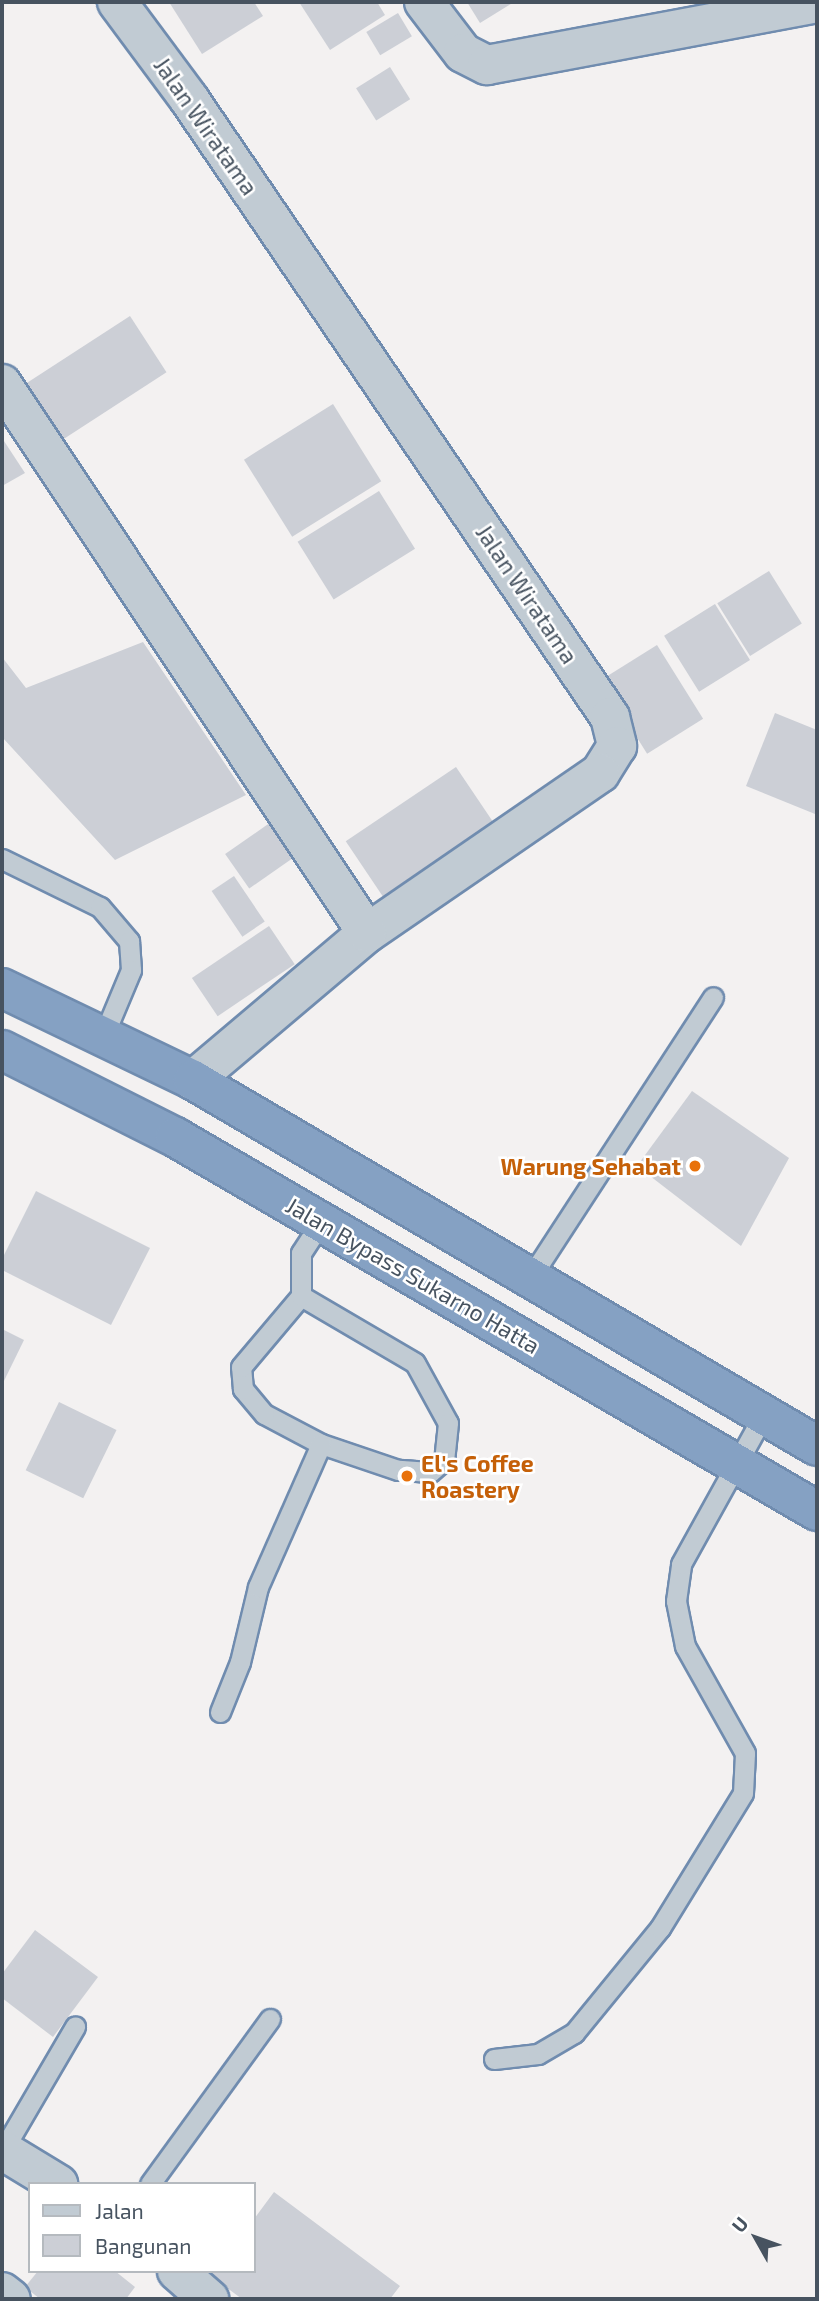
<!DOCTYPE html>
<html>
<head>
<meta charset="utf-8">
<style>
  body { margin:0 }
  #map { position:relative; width:819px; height:2301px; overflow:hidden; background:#f3f1f1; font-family:"Exo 2",sans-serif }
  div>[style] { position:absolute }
  .building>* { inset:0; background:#cccfd6; transform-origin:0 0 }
  .roads { filter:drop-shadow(2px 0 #708caf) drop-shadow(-2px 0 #708caf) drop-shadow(0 2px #708caf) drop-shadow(0 -2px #708caf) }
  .lane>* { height:19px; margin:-9.5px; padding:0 9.5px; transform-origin:9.5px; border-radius:9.5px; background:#c1cbd3 }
  .street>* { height:38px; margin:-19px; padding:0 19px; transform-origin:19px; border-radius:19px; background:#c1cbd3 }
  .highway>* { height:38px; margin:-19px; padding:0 19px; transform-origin:19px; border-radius:19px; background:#85a1c3 }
  .dots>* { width:19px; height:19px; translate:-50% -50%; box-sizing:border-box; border:4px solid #fff; border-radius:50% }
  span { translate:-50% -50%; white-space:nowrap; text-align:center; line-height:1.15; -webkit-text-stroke:5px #fff; paint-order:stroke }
  .street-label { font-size:23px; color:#475360 }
  .food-label { font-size:23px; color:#c56008; font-weight:700 }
  .right { translate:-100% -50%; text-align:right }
  .left { translate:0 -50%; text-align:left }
  .frame { position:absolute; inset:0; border:4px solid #475360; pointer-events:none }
  .legend { position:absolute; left:28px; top:2182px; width:228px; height:91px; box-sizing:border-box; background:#fff; border:2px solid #b5babf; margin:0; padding:9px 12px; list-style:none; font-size:21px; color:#475360 }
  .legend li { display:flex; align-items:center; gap:14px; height:35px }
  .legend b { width:35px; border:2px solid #b5babf }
  .north { position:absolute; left:721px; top:2203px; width:70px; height:70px; -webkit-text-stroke:5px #fff; paint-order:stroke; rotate:310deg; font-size:19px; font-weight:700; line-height:28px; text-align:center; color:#475360 }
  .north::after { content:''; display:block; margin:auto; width:24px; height:32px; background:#475360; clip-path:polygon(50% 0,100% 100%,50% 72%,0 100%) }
</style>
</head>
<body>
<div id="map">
  <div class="building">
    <i style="clip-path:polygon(169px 2px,254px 2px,263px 16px,202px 54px)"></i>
    <i style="clip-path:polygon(299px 2px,377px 2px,385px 15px,330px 50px)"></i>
    <i style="clip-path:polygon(467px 2px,514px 2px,480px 23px)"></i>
    <i style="left:398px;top:13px;width:27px;height:37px;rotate:59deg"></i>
    <i style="left:390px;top:67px;width:38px;height:40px;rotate:58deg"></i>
    <i style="left:130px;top:316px;width:67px;height:124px;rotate:57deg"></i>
    <i style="left:333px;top:404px;width:91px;height:105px;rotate:58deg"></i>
    <i style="clip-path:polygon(2px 438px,25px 473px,2px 486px)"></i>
    <i style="left:379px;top:491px;width:68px;height:96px;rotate:58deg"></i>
    <i style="left:769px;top:571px;width:62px;height:61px;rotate:58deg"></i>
    <i style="left:715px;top:604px;width:66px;height:60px;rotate:58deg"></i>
    <i style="clip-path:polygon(143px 642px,246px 795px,115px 860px,2px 737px,2px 657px,26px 688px)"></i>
    <i style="left:657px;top:645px;width:87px;height:66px;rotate:58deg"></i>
    <i style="clip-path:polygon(775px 713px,817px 730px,815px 814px,746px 786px)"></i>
    <i style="left:456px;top:767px;width:76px;height:133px;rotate:56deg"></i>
    <i style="left:271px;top:822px;width:42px;height:56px;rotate:55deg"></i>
    <i style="left:234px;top:876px;width:55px;height:27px;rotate:56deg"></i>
    <i style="left:269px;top:926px;width:46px;height:93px;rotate:56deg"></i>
    <i style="clip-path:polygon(692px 1091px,789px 1158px,741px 1246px,637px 1166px)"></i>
    <i style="clip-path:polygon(36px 1191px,150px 1248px,111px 1325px,2px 1270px,2px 1259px)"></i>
    <i style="clip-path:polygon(2px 1329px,24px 1340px,2px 1385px)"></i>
    <i style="left:59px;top:1402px;width:64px;height:76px;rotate:26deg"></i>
    <i style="clip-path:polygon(35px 1930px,98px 1977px,53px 2037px,2px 1998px,2px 1974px)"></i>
    <i style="clip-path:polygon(274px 2192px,400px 2286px,390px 2299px,242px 2299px,211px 2276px,215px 2271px,254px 2271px,254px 2219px)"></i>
    <i style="clip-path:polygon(38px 2271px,115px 2271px,135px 2287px,126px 2299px,40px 2299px,25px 2287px)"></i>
  </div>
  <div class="roads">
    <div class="lane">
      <i style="left:2px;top:859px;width:109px;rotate:26.1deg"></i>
      <i style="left:100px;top:907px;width:45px;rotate:49.5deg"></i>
      <i style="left:129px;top:941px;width:29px;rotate:86deg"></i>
      <i style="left:131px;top:970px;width:73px;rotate:112.7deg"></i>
      <i style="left:530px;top:1278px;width:335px;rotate:-56.9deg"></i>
      <i style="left:301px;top:1296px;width:132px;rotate:30.4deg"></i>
      <i style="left:415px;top:1363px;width:68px;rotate:61.2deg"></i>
      <i style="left:448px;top:1423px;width:37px;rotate:96deg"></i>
      <i style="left:444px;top:1460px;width:18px;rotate:139deg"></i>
      <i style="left:430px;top:1472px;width:32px;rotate:-176deg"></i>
      <i style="left:398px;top:1470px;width:81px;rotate:-161.3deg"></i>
      <i style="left:321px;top:1444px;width:64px;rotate:-152.2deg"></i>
      <i style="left:264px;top:1414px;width:33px;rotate:-130deg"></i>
      <i style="left:243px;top:1389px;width:22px;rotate:-95deg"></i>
      <i style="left:241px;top:1367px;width:93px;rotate:-49.8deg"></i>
      <i style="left:301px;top:1296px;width:43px;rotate:-90deg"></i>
      <i style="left:301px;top:1253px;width:37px;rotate:-57deg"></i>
      <i style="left:220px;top:1712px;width:54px;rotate:-68.2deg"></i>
      <i style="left:240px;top:1662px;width:77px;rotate:-76.5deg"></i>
      <i style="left:258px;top:1587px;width:156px;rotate:-66.2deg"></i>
      <i style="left:494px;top:2059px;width:44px;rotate:-6.5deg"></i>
      <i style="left:538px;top:2054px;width:42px;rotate:-30.3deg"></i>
      <i style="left:574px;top:2033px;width:136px;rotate:-50.7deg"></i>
      <i style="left:660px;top:1928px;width:158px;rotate:-58.4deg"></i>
      <i style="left:743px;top:1793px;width:40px;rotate:-87.1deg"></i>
      <i style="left:745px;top:1753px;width:123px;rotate:-119.3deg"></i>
      <i style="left:685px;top:1646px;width:46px;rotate:-101.3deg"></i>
      <i style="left:676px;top:1601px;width:37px;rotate:-82deg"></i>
      <i style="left:681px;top:1564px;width:171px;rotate:-61deg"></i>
      <i style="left:3px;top:2150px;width:143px;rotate:-59.7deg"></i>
      <i style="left:150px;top:2184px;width:204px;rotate:-54deg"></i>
    </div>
    <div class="street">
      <i style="left:117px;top:2px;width:121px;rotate:53.4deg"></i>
      <i style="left:189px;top:99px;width:748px;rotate:55.74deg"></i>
      <i style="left:610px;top:717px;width:30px;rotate:76deg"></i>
      <i style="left:617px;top:746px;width:32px;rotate:122deg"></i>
      <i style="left:600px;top:773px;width:283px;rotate:145.5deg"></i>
      <i style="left:367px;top:933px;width:228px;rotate:139.8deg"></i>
      <i style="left:424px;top:2px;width:64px;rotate:52.6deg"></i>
      <i style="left:463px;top:53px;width:27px;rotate:27deg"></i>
      <i style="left:487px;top:65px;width:336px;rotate:-10.6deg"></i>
      <i style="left:2px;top:384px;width:659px;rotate:56.38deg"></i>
      <i style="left:2px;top:2150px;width:66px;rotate:31.3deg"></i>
      <i style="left:177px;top:2271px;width:43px;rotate:41.2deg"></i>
      <i style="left:2px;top:2292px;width:11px;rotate:38deg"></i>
    </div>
    <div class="highway">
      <i style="left:2px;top:988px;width:212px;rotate:25.7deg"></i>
      <i style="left:193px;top:1080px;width:723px;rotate:30.39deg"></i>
      <i style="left:2px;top:1050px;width:194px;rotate:26.7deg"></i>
      <i style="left:175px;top:1137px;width:743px;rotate:30.22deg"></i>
    </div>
  </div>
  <div class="dots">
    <i style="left:695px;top:1166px;background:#e8710a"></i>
    <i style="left:407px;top:1476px;background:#e8710a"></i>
  </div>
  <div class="street-label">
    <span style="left:206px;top:126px;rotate:55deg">Jalan Wiratama</span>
    <span style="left:527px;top:594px;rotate:56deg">Jalan Wiratama</span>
    <span style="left:413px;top:1275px;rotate:30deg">Jalan Bypass Sukarno Hatta</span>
  </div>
  <div class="food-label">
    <span class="right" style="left:681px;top:1166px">Warung Sehabat</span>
    <span class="left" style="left:421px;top:1476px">El's Coffee<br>Roastery</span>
  </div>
  <div class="frame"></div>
  <ul class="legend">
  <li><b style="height:9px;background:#c1cbd3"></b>Jalan</li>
  <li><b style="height:19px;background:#cccfd6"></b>Bangunan</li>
  </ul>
  <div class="north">U</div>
</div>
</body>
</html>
